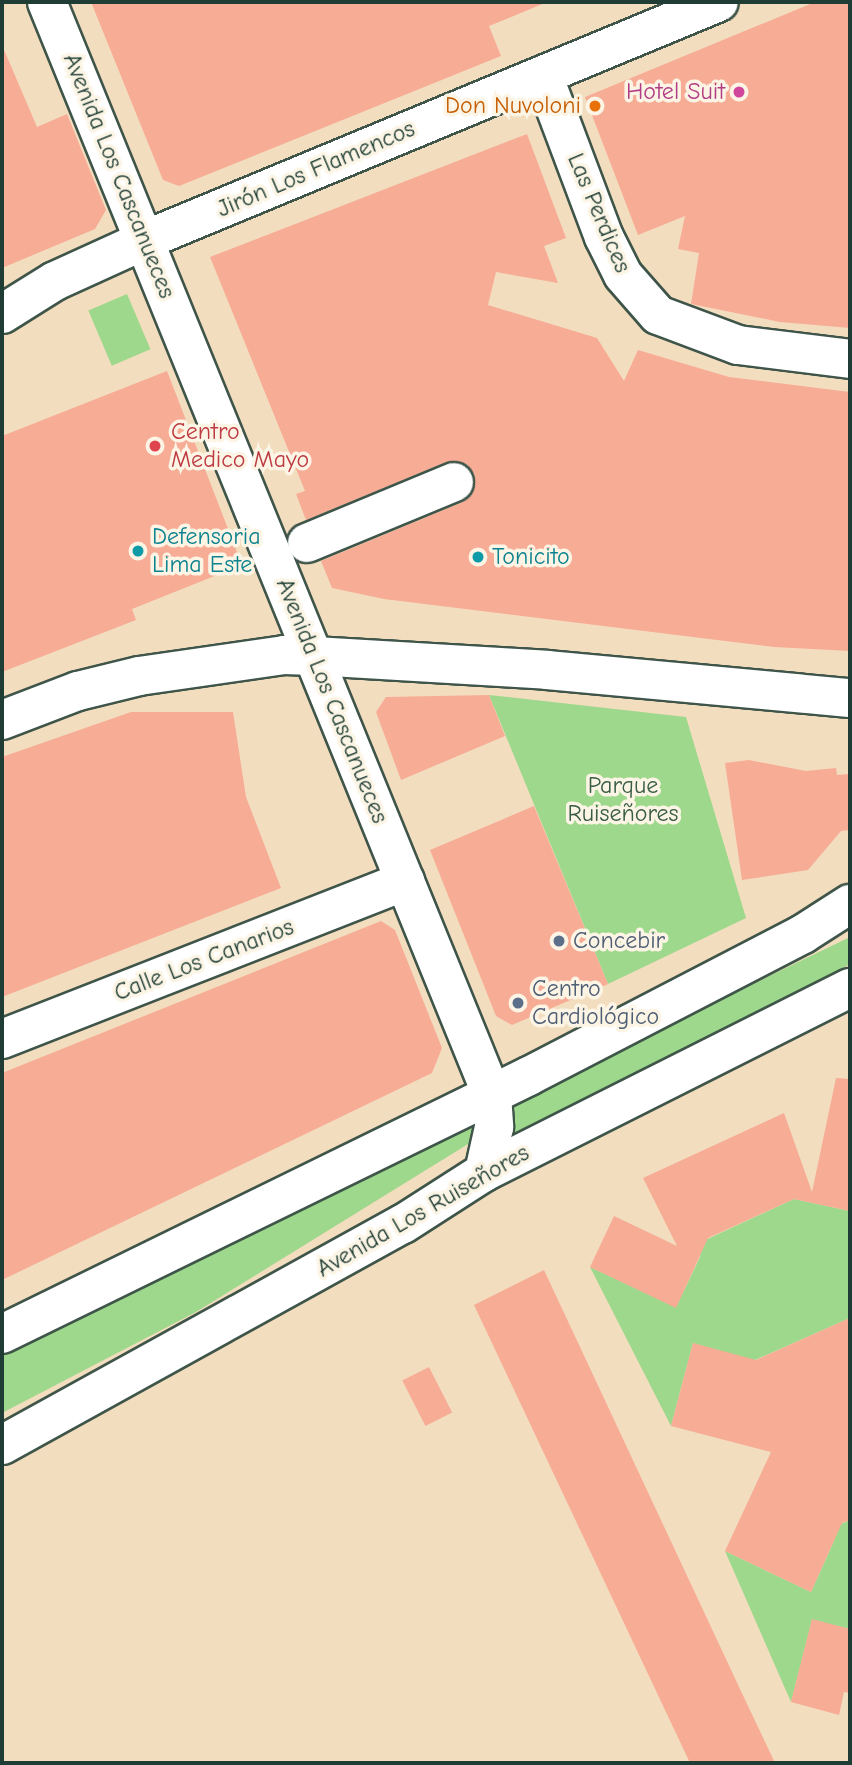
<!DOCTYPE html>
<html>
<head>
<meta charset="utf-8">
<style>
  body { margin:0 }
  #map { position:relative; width:852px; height:1765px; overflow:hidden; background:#f3ddbf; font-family:"Comic Neue",sans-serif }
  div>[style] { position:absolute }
  .green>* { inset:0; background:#9ed88c; transform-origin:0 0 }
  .building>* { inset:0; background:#f7ac96; transform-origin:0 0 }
  .roads { filter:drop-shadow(2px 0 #3f5549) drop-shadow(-2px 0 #3f5549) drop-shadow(0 2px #3f5549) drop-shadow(0 -2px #3f5549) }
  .street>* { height:38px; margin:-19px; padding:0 19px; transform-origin:19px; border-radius:19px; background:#fff }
  .secondary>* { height:38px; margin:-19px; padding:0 19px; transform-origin:19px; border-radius:19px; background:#fff }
  .dots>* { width:19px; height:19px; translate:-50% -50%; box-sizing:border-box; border:4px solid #fcf5e5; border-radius:50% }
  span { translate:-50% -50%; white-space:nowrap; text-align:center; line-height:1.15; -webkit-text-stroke:7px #fcf5e5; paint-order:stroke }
  .hotel-label { font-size:24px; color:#b23c85 }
  .right { translate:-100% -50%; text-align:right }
  .food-label { font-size:24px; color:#c56008 }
  .street-label { font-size:24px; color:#1f3d34 }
  .health-label { font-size:24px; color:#be3a42 }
  .left { translate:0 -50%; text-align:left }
  .culture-label { font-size:24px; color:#0d838f }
  .park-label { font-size:24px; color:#385c46 }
  .service-label { font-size:24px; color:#4e5e75 }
  .frame { position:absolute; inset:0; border:4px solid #1f3d34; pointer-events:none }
</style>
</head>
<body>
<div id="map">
  <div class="green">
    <i style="left:127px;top:294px;width:60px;height:42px;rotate:67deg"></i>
    <i style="clip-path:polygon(489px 695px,686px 717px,746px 918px,608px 984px)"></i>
    <i style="clip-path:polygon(850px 937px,850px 964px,504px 1146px,506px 1103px)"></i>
    <i style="clip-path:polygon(481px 1113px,473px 1141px,196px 1312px,2px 1413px,2px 1351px)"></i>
    <i style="clip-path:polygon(794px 1199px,850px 1211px,850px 1318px,746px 1364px,693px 1343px,671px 1426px,590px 1267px,676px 1307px,700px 1257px,701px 1242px)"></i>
    <i style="clip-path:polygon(850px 1520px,850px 1629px,812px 1620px,791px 1702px,725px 1551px,811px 1592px,834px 1541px,834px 1527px)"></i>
  </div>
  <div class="building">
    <i style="clip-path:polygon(91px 2px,544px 2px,545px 3px,489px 26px,501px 56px,179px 186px,163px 180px)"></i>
    <i style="clip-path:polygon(815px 2px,850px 2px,850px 328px,780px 322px,691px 304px,699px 253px,678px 249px,685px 216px,638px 235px,585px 97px)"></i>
    <i style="clip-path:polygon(2px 45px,37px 127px,67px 114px,106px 210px,95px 229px,2px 268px)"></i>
    <i style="clip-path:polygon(527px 134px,566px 238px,544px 246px,558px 283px,496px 272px,488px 305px,597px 338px,624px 381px,638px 350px,729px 377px,850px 392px,850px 651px,774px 647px,384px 599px,332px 588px,321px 561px,463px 502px,472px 495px,474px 474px,467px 464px,446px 462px,306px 520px,296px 494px,305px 491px,210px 257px)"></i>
    <i style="clip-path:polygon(167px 371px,242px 565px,132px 609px,136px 620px,2px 672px,2px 436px)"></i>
    <i style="clip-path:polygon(489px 695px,505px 736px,401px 780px,376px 712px,386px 697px)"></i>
    <i style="clip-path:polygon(131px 712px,233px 712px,246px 797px,281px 888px,2px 997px,2px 757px)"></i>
    <i style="clip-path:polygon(749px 760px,806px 771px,836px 768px,837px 775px,850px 774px,850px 830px,841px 831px,808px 870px,742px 880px,725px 763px)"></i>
    <i style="clip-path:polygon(534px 806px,608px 984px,512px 1025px,496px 1016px,430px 850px)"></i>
    <i style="clip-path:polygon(381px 921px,395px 930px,442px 1048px,432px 1073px,2px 1280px,2px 1073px)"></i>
    <i style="clip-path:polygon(836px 1078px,850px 1079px,850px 1211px,794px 1199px,708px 1238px,676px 1308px,590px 1267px,614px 1216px,677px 1246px,643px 1178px,784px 1113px,812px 1192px)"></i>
    <i style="clip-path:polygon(544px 1270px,740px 1689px,775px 1763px,690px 1763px,474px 1305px)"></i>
    <i style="clip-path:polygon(850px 1318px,850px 1520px,842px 1523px,811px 1592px,725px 1551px,771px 1452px,671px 1426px,693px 1343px,756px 1360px)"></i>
    <i style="left:429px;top:1367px;width:51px;height:30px;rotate:63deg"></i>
    <i style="clip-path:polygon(812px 1619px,850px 1629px,850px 1693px,844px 1692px,839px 1715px,791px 1702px)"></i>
  </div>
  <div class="roads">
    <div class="street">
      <i style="left:543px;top:75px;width:173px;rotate:69.4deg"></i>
      <i style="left:604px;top:237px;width:42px;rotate:63.4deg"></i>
      <i style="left:623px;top:275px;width:53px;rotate:48.8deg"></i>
      <i style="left:658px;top:315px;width:85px;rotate:20.6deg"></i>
      <i style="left:738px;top:345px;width:113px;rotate:7.1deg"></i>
      <i style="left:2px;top:314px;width:62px;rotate:-31.9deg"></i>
      <i style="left:55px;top:281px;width:99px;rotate:-24.5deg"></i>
      <i style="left:145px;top:240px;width:621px;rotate:-22.52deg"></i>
      <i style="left:307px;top:543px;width:159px;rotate:-22.5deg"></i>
      <i style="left:2px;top:720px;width:81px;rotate:-20.9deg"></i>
      <i style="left:78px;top:691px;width:63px;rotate:-13.8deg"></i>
      <i style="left:139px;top:676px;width:147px;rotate:-8.2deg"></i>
      <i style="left:284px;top:655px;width:30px;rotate:2deg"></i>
      <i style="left:2px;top:1039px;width:433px;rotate:-21.4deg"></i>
    </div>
    <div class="secondary">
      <i style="left:47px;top:2px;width:1180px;rotate:67.85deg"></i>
      <i style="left:492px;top:1095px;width:32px;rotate:86deg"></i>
      <i style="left:494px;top:1127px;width:46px;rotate:102.5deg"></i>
      <i style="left:314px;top:656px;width:233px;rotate:3.4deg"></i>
      <i style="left:547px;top:670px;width:304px;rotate:5.3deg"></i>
      <i style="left:2px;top:1334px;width:587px;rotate:-26.08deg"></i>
      <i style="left:529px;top:1076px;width:309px;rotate:-27.4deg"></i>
      <i style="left:803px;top:934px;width:56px;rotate:-32.6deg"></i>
      <i style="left:2px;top:1445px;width:458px;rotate:-28.9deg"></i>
      <i style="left:403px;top:1224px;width:96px;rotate:-32.7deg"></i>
      <i style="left:484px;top:1172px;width:410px;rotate:-26.7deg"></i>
    </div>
  </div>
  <div class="dots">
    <i style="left:739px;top:92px;background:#d1479c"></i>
    <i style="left:595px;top:106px;background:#e8710a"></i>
    <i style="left:155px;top:446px;background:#e0444e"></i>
    <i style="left:138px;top:551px;background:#0f9aa8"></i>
    <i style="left:478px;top:557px;background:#0f9aa8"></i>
    <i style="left:559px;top:941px;background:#5c6f8a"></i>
    <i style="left:518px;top:1003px;background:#5c6f8a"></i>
  </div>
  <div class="hotel-label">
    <span class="right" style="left:725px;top:92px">Hotel Suit</span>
  </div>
  <div class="food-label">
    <span class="right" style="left:581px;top:106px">Don Nuvoloni</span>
  </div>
  <div class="street-label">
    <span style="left:316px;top:169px;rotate:-23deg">Jirón Los Flamencos</span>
    <span style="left:119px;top:176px;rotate:68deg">Avenida Los Cascanueces</span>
    <span style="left:599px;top:213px;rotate:67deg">Las Perdices</span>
    <span style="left:332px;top:701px;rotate:68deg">Avenida Los Cascanueces</span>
    <span style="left:204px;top:960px;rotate:-21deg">Calle Los Canarios</span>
    <span style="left:423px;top:1211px;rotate:-30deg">Avenida Los Ruiseñores</span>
  </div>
  <div class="health-label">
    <span class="left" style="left:171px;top:446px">Centro<br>Medico Mayo</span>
  </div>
  <div class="culture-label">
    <span class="left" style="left:152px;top:551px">Defensoria<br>Lima Este</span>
    <span class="left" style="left:492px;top:557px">Tonicito</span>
  </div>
  <div class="park-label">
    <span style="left:623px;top:800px">Parque<br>Ruiseñores</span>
  </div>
  <div class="service-label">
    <span class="left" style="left:573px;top:941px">Concebir</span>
    <span class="left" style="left:532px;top:1003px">Centro<br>Cardiológico</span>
  </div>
  <div class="frame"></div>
</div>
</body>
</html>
